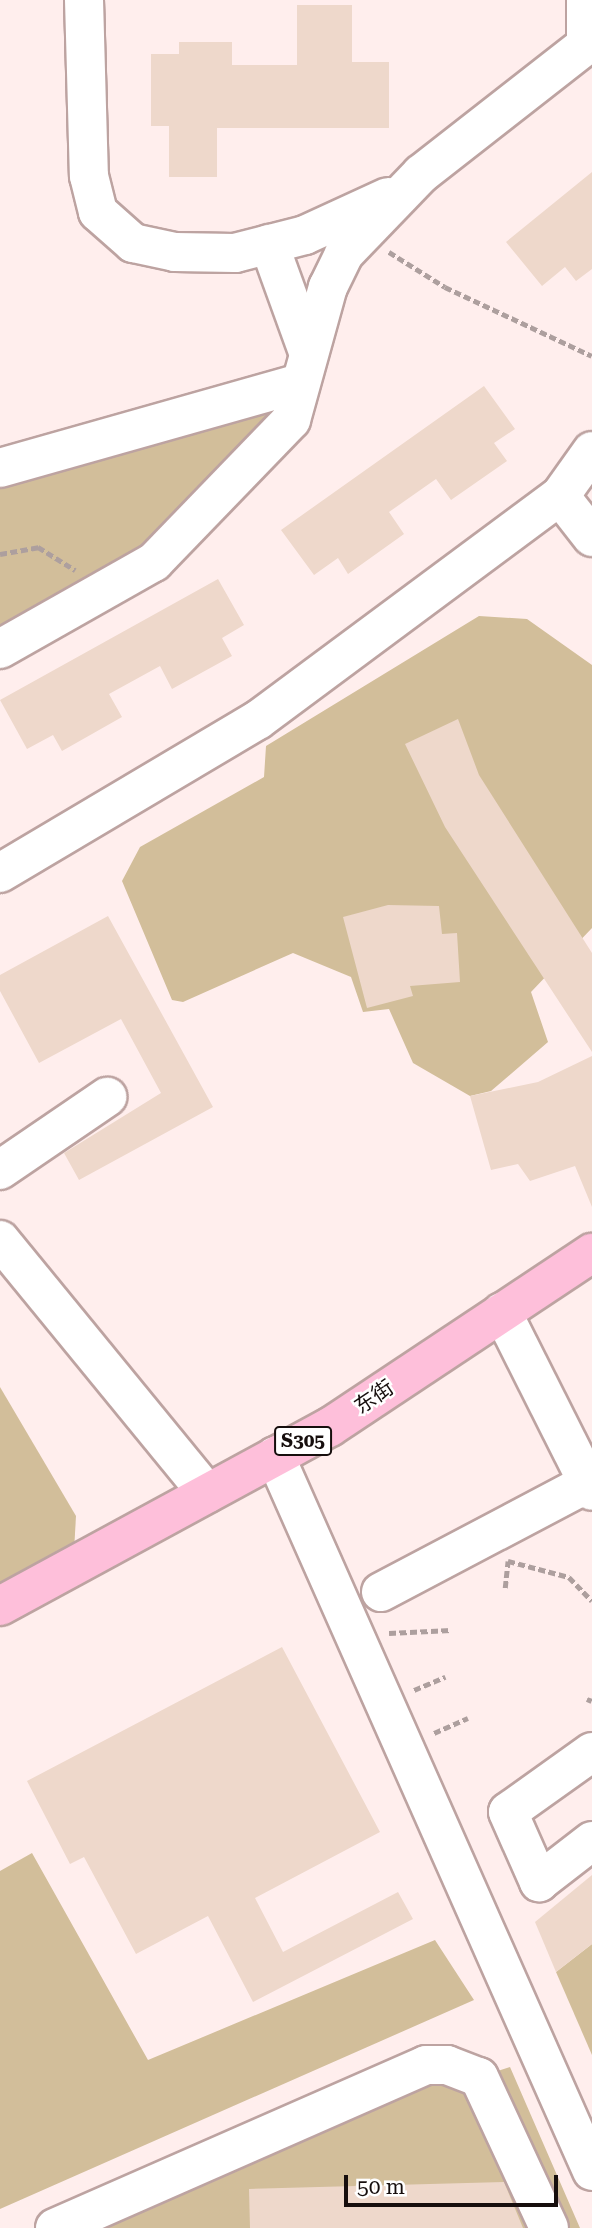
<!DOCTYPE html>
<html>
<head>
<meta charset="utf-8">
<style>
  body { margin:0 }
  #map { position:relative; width:592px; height:2228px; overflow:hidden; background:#ffeeed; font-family:"Roboto Serif","Noto Sans SC",serif }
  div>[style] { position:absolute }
  .green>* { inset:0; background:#d2be9a }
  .building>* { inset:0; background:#eed8cb }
  .path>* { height:4.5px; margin-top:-2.25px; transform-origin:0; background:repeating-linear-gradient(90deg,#ad9f9e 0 7px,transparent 0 10.5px) }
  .roads { filter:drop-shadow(2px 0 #bda3a1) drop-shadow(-2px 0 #bda3a1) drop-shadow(0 2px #bda3a1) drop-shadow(0 -2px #bda3a1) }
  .minor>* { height:38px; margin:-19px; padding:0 19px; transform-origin:19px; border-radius:19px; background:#fff }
  .major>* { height:38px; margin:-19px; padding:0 19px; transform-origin:19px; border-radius:19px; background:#febfda }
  span { translate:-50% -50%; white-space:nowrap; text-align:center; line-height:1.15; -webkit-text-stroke:5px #fff; paint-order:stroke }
  .shield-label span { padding:2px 5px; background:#fff; border:2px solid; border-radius:5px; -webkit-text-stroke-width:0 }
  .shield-label { font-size:19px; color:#160e0d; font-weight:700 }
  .street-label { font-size:21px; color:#160e0d }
  .scale { position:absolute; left:344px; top:2175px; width:214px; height:32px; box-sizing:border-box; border:4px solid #160e0d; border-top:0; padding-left:9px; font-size:21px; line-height:24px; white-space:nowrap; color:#160e0d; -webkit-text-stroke:5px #fff; paint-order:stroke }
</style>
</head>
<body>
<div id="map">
  <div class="green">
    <i style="clip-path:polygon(300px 383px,154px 562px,0 649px,0 468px)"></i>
    <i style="clip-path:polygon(479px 616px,527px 619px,592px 665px,592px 928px,531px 992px,548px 1042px,491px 1091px,470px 1096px,413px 1063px,389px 1009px,363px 1012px,351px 977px,293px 953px,183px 1002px,172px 1000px,122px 881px,140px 847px,264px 777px,266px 746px)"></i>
    <i style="clip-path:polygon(0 1387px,76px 1516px,74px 1551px,0 1590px)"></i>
    <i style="clip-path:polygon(32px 1853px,148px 2060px,435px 1940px,474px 2000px,0 2209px,0 1871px)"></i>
    <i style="clip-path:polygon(592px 1944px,592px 2055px,556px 1972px)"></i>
    <i style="clip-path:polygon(426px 2065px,479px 2077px,510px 2067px,580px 2228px,55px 2228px)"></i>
  </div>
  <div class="building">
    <i style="clip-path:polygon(297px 5px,352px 5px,352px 62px,389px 62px,389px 128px,217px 128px,217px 177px,169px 177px,169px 126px,151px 126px,151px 54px,179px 54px,179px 42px,232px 42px,232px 65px,297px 65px)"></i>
    <i style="clip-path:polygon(592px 172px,592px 269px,576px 281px,565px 267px,542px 286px,506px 242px)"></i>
    <i style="clip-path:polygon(484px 386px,515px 429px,494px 443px,507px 461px,451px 500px,436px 479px,389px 512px,404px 534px,348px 574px,338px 558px,314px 575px,281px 530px)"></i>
    <i style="clip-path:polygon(218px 579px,244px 625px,222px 638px,232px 656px,172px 689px,160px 666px,109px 694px,122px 717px,62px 751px,53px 735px,27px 749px,0 700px)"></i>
    <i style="clip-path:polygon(458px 719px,479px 775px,592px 953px,592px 1052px,445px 827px,405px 744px)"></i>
    <i style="clip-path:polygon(388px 905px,439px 906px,442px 934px,457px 933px,460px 982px,410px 986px,413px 996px,367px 1008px,343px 917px)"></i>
    <i style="clip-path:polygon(108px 916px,213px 1107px,79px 1180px,64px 1153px,161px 1093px,121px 1019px,39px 1063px,0 991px,0 975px)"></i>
    <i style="clip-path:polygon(592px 1056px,592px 1207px,575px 1166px,530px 1181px,518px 1164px,491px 1170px,470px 1096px,538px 1082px)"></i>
    <i style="clip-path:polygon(282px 1647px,380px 1832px,255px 1898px,283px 1952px,398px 1892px,413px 1919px,253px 2002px,208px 1916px,136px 1954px,84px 1857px,70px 1864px,27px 1781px)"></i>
    <i style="clip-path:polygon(592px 1875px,592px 1944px,556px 1972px,535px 1922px)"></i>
    <i style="clip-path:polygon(504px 2182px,523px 2228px,250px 2228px,249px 2189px)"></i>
  </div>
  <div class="path">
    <i style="left:389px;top:252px;width:66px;rotate:32deg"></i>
    <i style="left:445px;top:287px;width:162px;rotate:25.1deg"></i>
    <i style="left:0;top:554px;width:39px;rotate:-10deg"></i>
    <i style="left:38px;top:547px;width:44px;rotate:31.9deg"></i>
    <i style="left:505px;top:1588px;width:27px;rotate:-84deg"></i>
    <i style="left:508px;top:1561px;width:63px;rotate:14.7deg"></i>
    <i style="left:569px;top:1577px;width:33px;rotate:46deg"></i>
    <i style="left:389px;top:1633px;width:62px;rotate:-2.8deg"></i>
    <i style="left:414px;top:1690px;width:34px;rotate:-23deg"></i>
    <i style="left:587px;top:1699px;width:5px;rotate:22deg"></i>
    <i style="left:434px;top:1733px;width:37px;rotate:-24deg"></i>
  </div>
  <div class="roads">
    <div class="minor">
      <i style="left:84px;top:0;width:176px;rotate:88.4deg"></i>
      <i style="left:89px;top:176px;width:37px;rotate:76deg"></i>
      <i style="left:98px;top:212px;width:47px;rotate:41.5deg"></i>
      <i style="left:133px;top:243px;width:43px;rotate:12.1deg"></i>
      <i style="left:175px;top:252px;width:60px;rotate:1deg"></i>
      <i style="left:235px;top:253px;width:72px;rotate:-14.4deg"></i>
      <i style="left:305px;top:235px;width:91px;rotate:-24.6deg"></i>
      <i style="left:269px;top:244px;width:115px;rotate:70.1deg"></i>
      <i style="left:0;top:468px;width:312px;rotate:-15.8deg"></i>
      <i style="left:560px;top:496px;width:52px;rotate:52deg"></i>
      <i style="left:0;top:649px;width:177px;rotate:-29.5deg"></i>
      <i style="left:154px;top:562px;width:197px;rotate:-46deg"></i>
      <i style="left:291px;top:420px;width:138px;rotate:-74.5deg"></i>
      <i style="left:328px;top:287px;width:37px;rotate:-64deg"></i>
      <i style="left:344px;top:254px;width:111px;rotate:-46.1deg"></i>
      <i style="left:421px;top:174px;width:209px;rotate:-38deg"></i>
      <i style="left:586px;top:45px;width:45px;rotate:-90deg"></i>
      <i style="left:0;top:873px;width:300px;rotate:-30.7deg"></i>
      <i style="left:258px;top:720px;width:376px;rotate:-36.6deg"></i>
      <i style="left:560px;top:496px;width:55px;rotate:-54.6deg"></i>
      <i style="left:0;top:1170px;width:130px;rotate:-34.3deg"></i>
      <i style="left:0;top:1240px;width:327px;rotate:50.7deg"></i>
      <i style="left:502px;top:1312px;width:200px;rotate:63.3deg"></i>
      <i style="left:275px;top:1456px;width:782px;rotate:66.09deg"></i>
      <i style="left:381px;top:1592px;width:234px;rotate:-27.8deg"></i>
      <i style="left:592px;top:1752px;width:103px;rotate:144.5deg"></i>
      <i style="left:508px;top:1812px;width:77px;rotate:66.1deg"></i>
      <i style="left:539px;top:1882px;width:67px;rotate:-37.7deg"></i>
      <i style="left:55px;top:2228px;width:405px;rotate:-23.7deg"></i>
      <i style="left:426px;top:2065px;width:21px"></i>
      <i style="left:447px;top:2065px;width:34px;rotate:21deg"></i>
      <i style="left:479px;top:2077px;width:166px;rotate:65.1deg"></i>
    </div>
    <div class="major">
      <i style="left:0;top:1606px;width:375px;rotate:-28.5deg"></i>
      <i style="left:330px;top:1427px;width:315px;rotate:-33.6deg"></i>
    </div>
  </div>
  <div class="shield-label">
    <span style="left:303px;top:1441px">S305</span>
  </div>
  <div class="street-label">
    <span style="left:374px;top:1397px;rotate:-34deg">东街</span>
  </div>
  <div class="scale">50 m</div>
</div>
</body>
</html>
